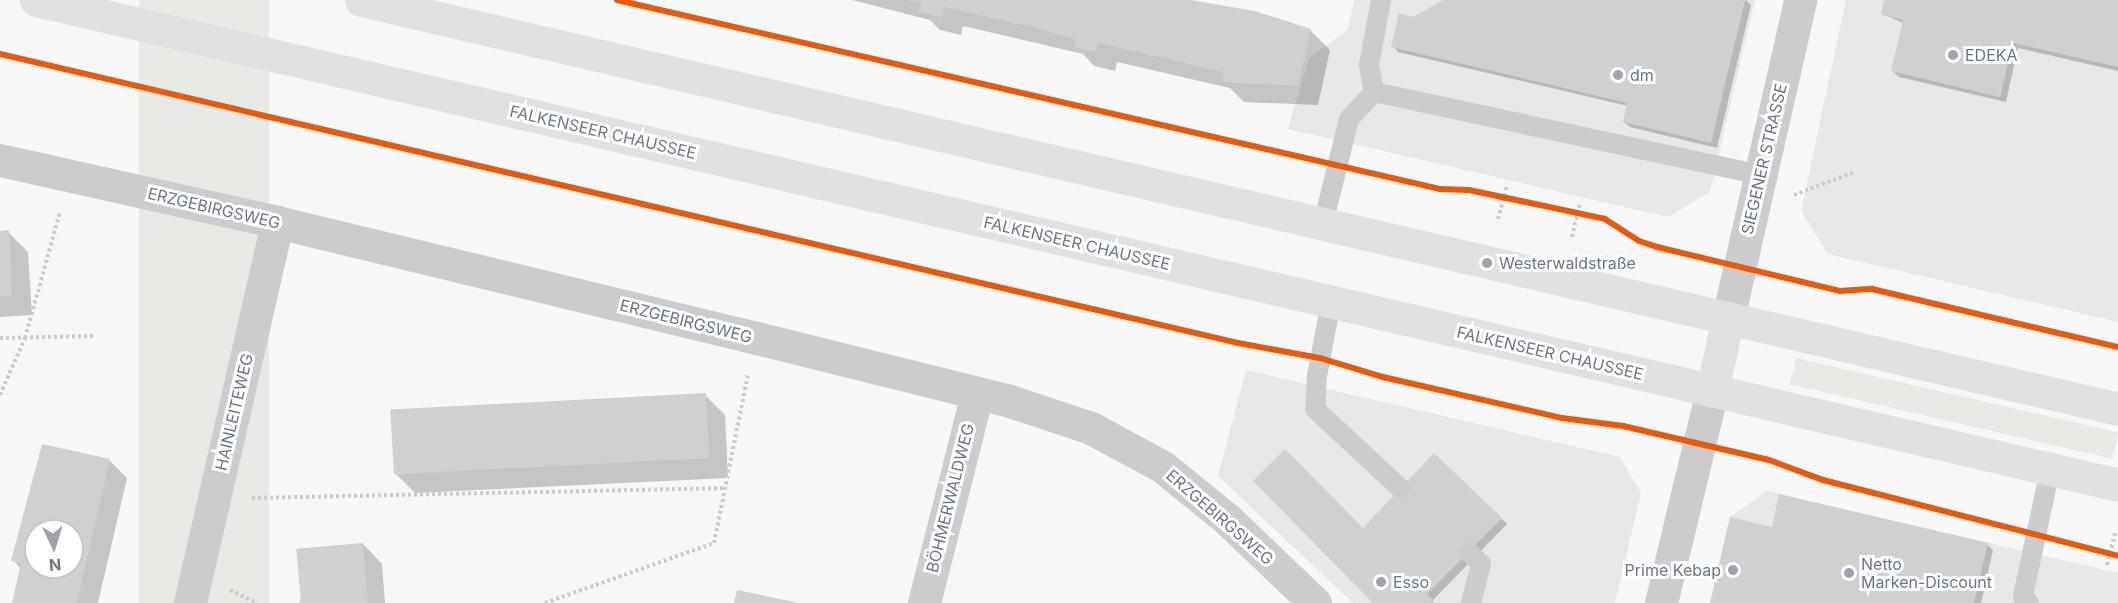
<!DOCTYPE html>
<html>
<head>
<meta charset="utf-8">
<style>
  body { margin:0 }
  #map { position:relative; width:2118px; height:603px; overflow:hidden; background:#f7f7f7; font-family:Inter,sans-serif }
  div>[style] { position:absolute }
  .built>* { inset:0; background:#e6e7e8 }
  .green>* { inset:0; background:#e6e9e4; transform-origin:0 0 }
  .shadow>* { inset:0; background:#0003 }
  .building>* { inset:0; background:#ced0d1; transform-origin:0 0 }
  .path>* { height:4px; margin-top:-2px; transform-origin:0; background:repeating-linear-gradient(90deg,#cacbcc 0 3px,transparent 0 6px) }
  .service>* { height:20px; margin:-10px; padding:0 10px; transform-origin:10px; border-radius:10px; background:#ccccce }
  .minor>* { height:33px; margin:-16.5px; padding:0 16.5px; transform-origin:16.5px; border-radius:16.5px; background:#ccccce }
  .secondary>* { height:33px; margin:-16.5px; padding:0 16.5px; transform-origin:16.5px; border-radius:16.5px; background:#e0e0e1 }
  .cycleway>* { height:6px; margin:-3px; padding:0 3px; transform-origin:3px; border-radius:3px; background:#e8590c }
  .dots>* { width:16px; height:16px; translate:-50% -50%; box-sizing:border-box; border:3px solid #fff; border-radius:50% }
  span { translate:-50% -50%; white-space:nowrap; text-align:center; line-height:1.15; -webkit-text-stroke:6px #fff; paint-order:stroke }
  .poi-label { font-size:16px; color:#697784 }
  .left { translate:0 -50%; text-align:left }
  .right { translate:-100% -50%; text-align:right }
  .street-label { font-size:16px; color:#697784 }
  .north { position:absolute; left:24px; top:519px; width:60px; height:60px; box-sizing:border-box; background:#fff; border:2px solid #c3c9ce; border-radius:50%; rotate:176deg; font-size:16px; font-weight:700; line-height:24px; text-align:center; color:#697784 }
  .north::after { content:''; display:block; margin:auto; width:21px; height:27px; background:#9ba4ac; clip-path:polygon(50% 0,100% 100%,50% 72%,0 100%) }
</style>
</head>
<body>
<div id="map">
  <div class="built">
    <i style="clip-path:polygon(1354px 0,1755px 0,1710px 192px,1668px 217px,1288px 129px,1309px 58px,1348px 30px)"></i>
    <i style="clip-path:polygon(1846px 0,2118px 0,2118px 322px,1828px 254px,1801px 211px)"></i>
    <i style="clip-path:polygon(1246px 370px,1620px 457px,1641px 493px,1615px 603px,1353px 603px,1218px 476px)"></i>
    <i style="clip-path:polygon(1767px 491px,2118px 573px,2118px 603px,1710px 603px,1730px 517px)"></i>
  </div>
  <div class="green">
    <i style="left:139px;top:0;width:130px;height:1541px"></i>
    <i style="left:1796px;top:358px;width:331px;height:27px;rotate:13deg"></i>
  </div>
  <div class="shadow">
    <i style="clip-path:polygon(852px 0,1184px 0,1310px 30px,1330px 50px,1318px 105px,1244px 102px,1230px 88px,1117px 62px,1115px 71px,1094px 66px,1083px 54px,963px 26px,961px 35px,940px 30px,930px 20px)"></i>
    <i style="clip-path:polygon(1446px 0,1746px 0,1751px 5px,1717px 148px,1630px 127px,1624px 122px,1628px 106px,1398px 52px,1393px 46px,1414px 19px)"></i>
    <i style="clip-path:polygon(1886px 0,2118px 0,2118px 71px,2018px 48px,2006px 102px,1899px 77px,1893px 71px,1904px 23px,1882px 14px)"></i>
    <i style="clip-path:polygon(0 232px,8px 232px,28px 252px,32px 315px,0 317px)"></i>
    <i style="clip-path:polygon(705px 395px,725px 415px,728px 478px,415px 493px,395px 473px)"></i>
    <i style="clip-path:polygon(evenodd,43px 446px,110px 461px,127px 478px,98px 603px,13px 603px,21px 569px,13px 560px,43px 446px,36px 531px,72px 531px,72px 567px,36px 567px,36px 531px)"></i>
    <i style="clip-path:polygon(1434px 455px,1507px 524px,1432px 601px,1434px 603px,1375px 603px,1363px 530px)"></i>
    <i style="clip-path:polygon(1773px 529px,1987px 545px,1993px 550px,1981px 603px,1711px 603px)"></i>
    <i style="clip-path:polygon(363px 544px,382px 564px,385px 603px,299px 603px)"></i>
  </div>
  <div class="building">
    <i style="clip-path:polygon(908px 0,1191px 0,1255px 11px,1311px 29px,1298px 86px,1222px 82px,1223px 72px,1098px 43px,1095px 52px,1073px 47px,1075px 39px,1035px 28px,944px 7px,942px 17px,919px 12px,921px 4px)"></i>
    <i style="clip-path:polygon(1443px 0,1745px 0,1711px 143px,1623px 122px,1627px 103px,1391px 47px,1399px 13px,1413px 17px)"></i>
    <i style="clip-path:polygon(1884px 0,2118px 0,2118px 67px,2013px 43px,2000px 97px,1891px 71px,1903px 20px,1881px 14px)"></i>
    <i style="clip-path:polygon(9px 230px,12px 296px,0 296px,0 231px)"></i>
    <i style="left:706px;top:393px;width:65px;height:316px;rotate:87deg"></i>
    <i style="clip-path:polygon(evenodd,42px 444px,110px 459px,77px 603px,12px 603px,21px 563px,11px 561px,42px 444px,36px 531px,72px 531px,72px 567px,36px 567px,36px 531px)"></i>
    <i style="clip-path:polygon(1285px 449px,1363px 528px,1434px 453px,1502px 518px,1427px 594px,1434px 601px,1431px 603px,1373px 603px,1253px 481px)"></i>
    <i style="clip-path:polygon(1779px 494px,1988px 543px,1974px 603px,1710px 603px,1730px 517px,1772px 527px)"></i>
    <i style="left:363px;top:543px;width:60px;height:67px;rotate:85deg"></i>
    <i style="clip-path:polygon(737px 590px,795px 602px,795px 603px,734px 603px)"></i>
  </div>
  <div class="path">
    <i style="left:1794px;top:195px;width:64px;rotate:-21deg"></i>
    <i style="left:1498px;top:219px;width:34px;rotate:-75deg"></i>
    <i style="left:1572px;top:237px;width:36px;rotate:-77deg"></i>
    <i style="left:0;top:338px;width:93px;rotate:-1.2deg"></i>
    <i style="left:0;top:395px;width:62px;rotate:-66.3deg"></i>
    <i style="left:25px;top:338px;width:131px;rotate:-74.5deg"></i>
    <i style="left:252px;top:498px;width:473px;rotate:-1.2deg"></i>
    <i style="left:2107px;top:565px;width:34px;rotate:-76deg"></i>
    <i style="left:230px;top:590px;width:30px;rotate:26deg"></i>
    <i style="left:545px;top:603px;width:179px;rotate:-19.5deg"></i>
    <i style="left:714px;top:543px;width:171px;rotate:-78.6deg"></i>
  </div>
  <div class="service">
    <i style="left:1381px;top:0;width:66px;rotate:100.5deg"></i>
    <i style="left:1369px;top:65px;width:27px;rotate:80deg"></i>
    <i style="left:1374px;top:92px;width:395px;rotate:12.1deg"></i>
    <i style="left:1323px;top:224px;width:108px;rotate:-76.1deg"></i>
    <i style="left:1349px;top:119px;width:37px;rotate:-47deg"></i>
    <i style="left:1331px;top:302px;width:75px;rotate:100.7deg"></i>
    <i style="left:1317px;top:376px;width:33px;rotate:93deg"></i>
    <i style="left:1315px;top:409px;width:117px;rotate:42.9deg"></i>
    <i style="left:1469px;top:552px;width:17px;rotate:45deg"></i>
    <i style="left:1481px;top:564px;width:40px;rotate:104.4deg"></i>
    <i style="left:2029px;top:603px;width:9px;rotate:-131deg"></i>
    <i style="left:2023px;top:596px;width:129px;rotate:-77.9deg"></i>
  </div>
  <div class="minor">
    <i style="left:0;top:160px;width:284px;rotate:12.6deg"></i>
    <i style="left:277px;top:222px;width:493px;rotate:13.6deg"></i>
    <i style="left:756px;top:338px;width:259px;rotate:13.9deg"></i>
    <i style="left:1007px;top:400px;width:89px;rotate:18.4deg"></i>
    <i style="left:1091px;top:428px;width:82px;rotate:28.4deg"></i>
    <i style="left:1163px;top:467px;width:82px;rotate:39.1deg"></i>
    <i style="left:1227px;top:519px;width:122px;rotate:43.7deg"></i>
    <i style="left:1728px;top:318px;width:326px;rotate:-77.2deg"></i>
    <i style="left:190px;top:603px;width:391px;rotate:-77.1deg"></i>
    <i style="left:924px;top:603px;width:216px;rotate:-75.8deg"></i>
    <i style="left:1661px;top:603px;width:218px;rotate:-76.5deg"></i>
  </div>
  <div class="secondary">
    <i style="left:36px;top:0;width:2138px;rotate:13.11deg"></i>
    <i style="left:361px;top:0;width:1804px;rotate:13.1deg"></i>
    <i style="left:1712px;top:391px;width:75px;rotate:-77.6deg"></i>
  </div>
  <div class="cycleway">
    <i style="left:617px;top:0;width:844px;rotate:12.93deg"></i>
    <i style="left:1440px;top:189px;width:29px;rotate:2deg"></i>
    <i style="left:1469px;top:190px;width:139px;rotate:12deg"></i>
    <i style="left:1605px;top:219px;width:40px;rotate:32.9deg"></i>
    <i style="left:1639px;top:241px;width:19px;rotate:18deg"></i>
    <i style="left:1657px;top:247px;width:188px;rotate:13.5deg"></i>
    <i style="left:1840px;top:291px;width:32px;rotate:-4deg"></i>
    <i style="left:1872px;top:289px;width:253px;rotate:13.3deg"></i>
    <i style="left:0;top:54px;width:1271px;rotate:13.14deg"></i>
    <i style="left:1238px;top:343px;width:83px;rotate:10.4deg"></i>
    <i style="left:1320px;top:358px;width:66px;rotate:16.8deg"></i>
    <i style="left:1383px;top:377px;width:184px;rotate:12.9deg"></i>
    <i style="left:1562px;top:418px;width:62px;rotate:7.5deg"></i>
    <i style="left:1623px;top:426px;width:150px;rotate:13.1deg"></i>
    <i style="left:1769px;top:460px;width:58px;rotate:20.3deg"></i>
    <i style="left:1823px;top:480px;width:305px;rotate:14.4deg"></i>
  </div>
  <div class="dots">
    <i style="left:1953px;top:55px;background:#9ba4ac"></i>
    <i style="left:1618px;top:75px;background:#9ba4ac"></i>
    <i style="left:1487px;top:263px;background:#9ba4ac"></i>
    <i style="left:1733px;top:570px;background:#9ba4ac"></i>
    <i style="left:1849px;top:573px;background:#9ba4ac"></i>
    <i style="left:1381px;top:582px;background:#9ba4ac"></i>
  </div>
  <div class="poi-label">
    <span class="left" style="left:1965px;top:55px">EDEKA</span>
    <span class="left" style="left:1630px;top:75px">dm</span>
    <span class="left" style="left:1499px;top:263px">Westerwaldstraße</span>
    <span class="left" style="left:1861px;top:573px">Netto<br>Marken-Discount</span>
    <span class="right" style="left:1721px;top:570px">Prime Kebap</span>
    <span class="left" style="left:1393px;top:582px">Esso</span>
  </div>
  <div class="street-label">
    <span style="left:603px;top:132px;rotate:13deg">FALKENSEER CHAUSSEE</span>
    <span style="left:1764px;top:159px;rotate:-77deg">SIEGENER STRASSE</span>
    <span style="left:214px;top:208px;rotate:13deg">ERZGEBIRGSWEG</span>
    <span style="left:1077px;top:243px;rotate:13deg">FALKENSEER CHAUSSEE</span>
    <span style="left:686px;top:321px;rotate:14deg">ERZGEBIRGSWEG</span>
    <span style="left:1550px;top:353px;rotate:13deg">FALKENSEER CHAUSSEE</span>
    <span style="left:234px;top:412px;rotate:-77deg">HAINLEITEWEG</span>
    <span style="left:950px;top:498px;rotate:-76deg">BÖHMERWALDWEG</span>
    <span style="left:1220px;top:517px;rotate:41deg">ERZGEBIRGSWEG</span>
  </div>
  <div class="north">N</div>
</div>
</body>
</html>
